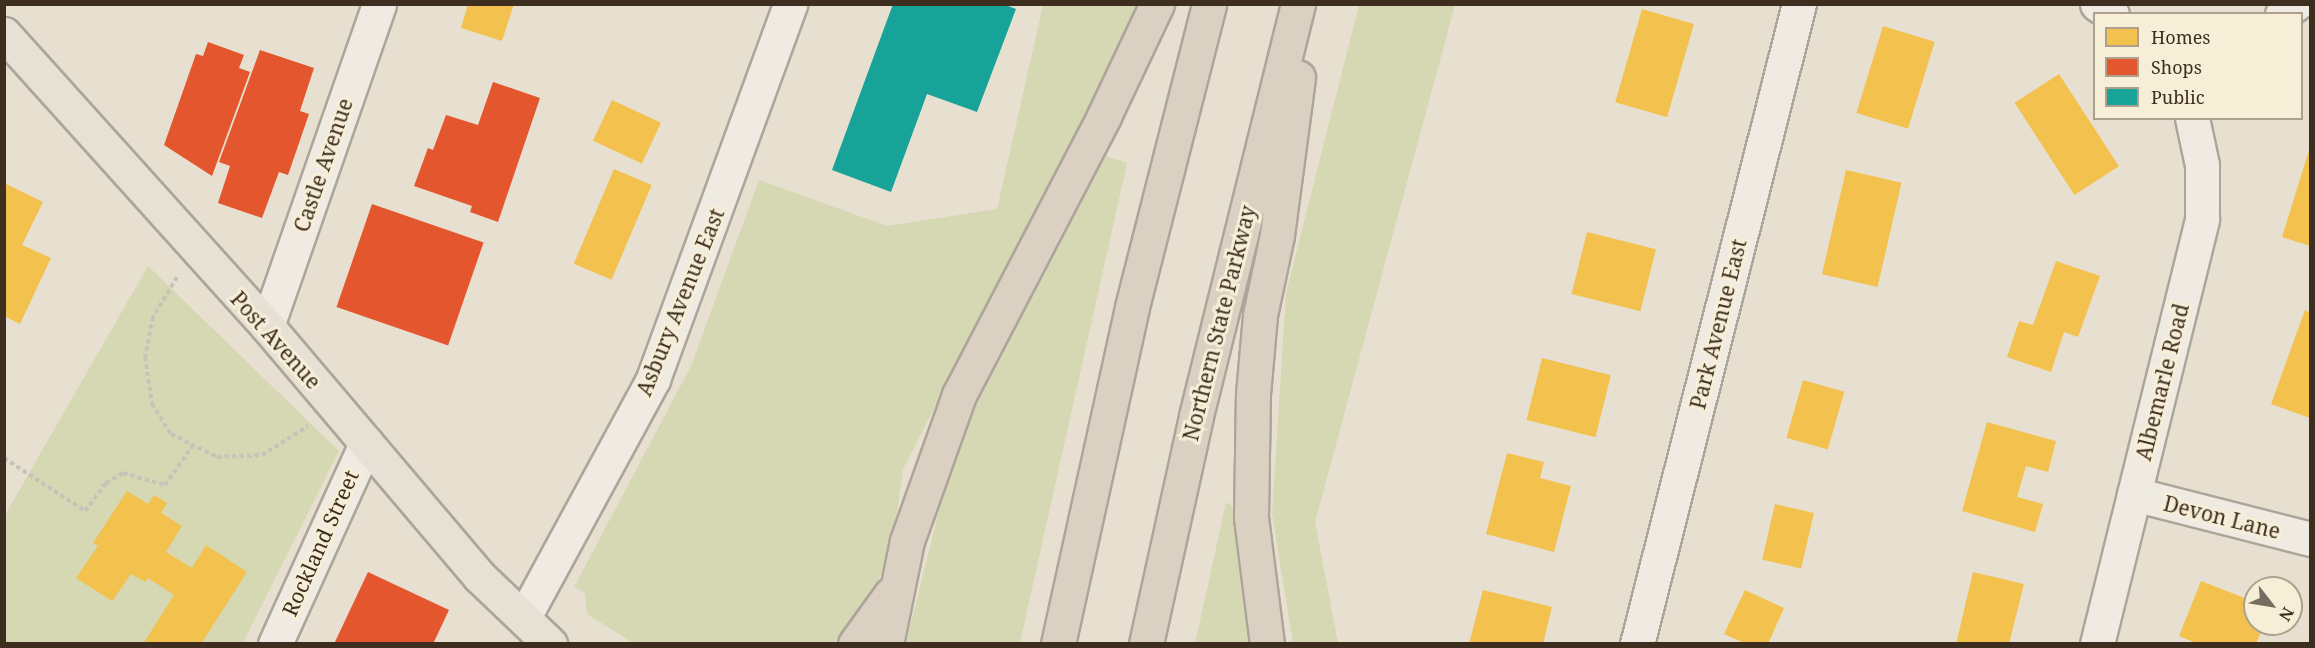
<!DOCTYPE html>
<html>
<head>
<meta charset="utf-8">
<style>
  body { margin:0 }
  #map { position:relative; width:2315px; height:648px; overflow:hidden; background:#e7e0d1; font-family:"Noto Serif",serif }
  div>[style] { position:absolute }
  .green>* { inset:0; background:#d6d7b3 }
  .homes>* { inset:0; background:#f2c14e; transform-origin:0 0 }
  .shops>* { inset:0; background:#e4572e; transform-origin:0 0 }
  .public>* { inset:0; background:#17a398 }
  .path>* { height:4px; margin-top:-2px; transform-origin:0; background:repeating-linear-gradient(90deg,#c8c2b9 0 4.5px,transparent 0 7.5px) }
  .roads { filter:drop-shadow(2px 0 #ada599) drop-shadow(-2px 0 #ada599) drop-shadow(0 2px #ada599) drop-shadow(0 -2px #ada599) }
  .minor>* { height:33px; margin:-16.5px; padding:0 16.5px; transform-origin:16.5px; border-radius:16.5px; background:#efebe3 }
  .major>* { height:33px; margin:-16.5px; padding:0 16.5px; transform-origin:16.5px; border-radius:16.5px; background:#e6e1d4 }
  .highway>* { height:33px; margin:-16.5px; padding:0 16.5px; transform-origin:16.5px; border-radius:16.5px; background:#dad1c2 }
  span { translate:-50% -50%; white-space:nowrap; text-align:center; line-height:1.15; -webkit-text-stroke:6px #f7eed8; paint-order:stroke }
  .street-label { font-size:21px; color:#3d2e20 }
  .frame { position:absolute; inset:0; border:6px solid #3d2e20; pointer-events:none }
  .legend { position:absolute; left:2093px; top:12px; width:210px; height:108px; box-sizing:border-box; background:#f7eed8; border:2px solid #ada18e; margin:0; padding:8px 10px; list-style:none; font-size:18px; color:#3d2e20 }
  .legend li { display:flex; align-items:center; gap:12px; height:30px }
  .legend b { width:30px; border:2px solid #ada18e }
  .north { position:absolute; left:2243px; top:576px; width:60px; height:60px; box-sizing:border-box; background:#f7eed8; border:2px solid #ada18e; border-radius:50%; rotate:121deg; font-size:16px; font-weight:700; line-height:24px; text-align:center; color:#3d2e20 }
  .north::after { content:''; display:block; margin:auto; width:21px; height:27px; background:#786c5e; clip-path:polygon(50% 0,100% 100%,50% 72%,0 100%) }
</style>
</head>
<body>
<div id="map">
  <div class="green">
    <i style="clip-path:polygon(1043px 5px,1138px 5px,1090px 106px,903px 469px,891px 556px,858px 618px,834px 643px,633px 643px,587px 614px,585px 593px,574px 587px,691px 366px,759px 180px,887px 226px,997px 209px)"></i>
    <i style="clip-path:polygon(1359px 5px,1455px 5px,1315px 522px,1338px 643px,1293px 643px,1272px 514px,1286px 293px)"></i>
    <i style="clip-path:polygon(1106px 156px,1127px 163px,1020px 643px,906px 643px,941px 503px,973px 412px)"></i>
    <i style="clip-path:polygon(148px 266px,339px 451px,243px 643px,5px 644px,5px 515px)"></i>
    <i style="clip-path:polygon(1226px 502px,1238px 510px,1251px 643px,1195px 644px)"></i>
  </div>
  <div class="homes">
    <i style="clip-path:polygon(468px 4px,514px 4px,502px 41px,461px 28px)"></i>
    <i style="left:1642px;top:9px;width:54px;height:97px;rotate:16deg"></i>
    <i style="left:1883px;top:26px;width:54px;height:91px;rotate:17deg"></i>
    <i style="left:2059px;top:74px;width:110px;height:53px;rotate:57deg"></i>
    <i style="left:612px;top:100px;width:54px;height:45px;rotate:25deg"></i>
    <i style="clip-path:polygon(2310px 147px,2310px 246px,2282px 237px)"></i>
    <i style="left:614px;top:169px;width:41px;height:103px;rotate:23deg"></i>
    <i style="left:1846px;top:170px;width:57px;height:107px;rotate:13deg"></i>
    <i style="clip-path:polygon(4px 183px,43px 202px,22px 245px,51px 258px,20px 324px,4px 316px)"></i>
    <i style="left:1587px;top:232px;width:71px;height:64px;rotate:14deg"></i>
    <i style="clip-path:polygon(2056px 261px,2100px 276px,2078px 337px,2064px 332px,2051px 372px,2007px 357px,2019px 321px,2033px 325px)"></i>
    <i style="clip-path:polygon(2305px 310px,2310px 313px,2310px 418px,2271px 404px)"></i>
    <i style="left:1542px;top:358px;width:71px;height:64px;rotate:14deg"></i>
    <i style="left:1803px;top:380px;width:43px;height:60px;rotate:16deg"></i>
    <i style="clip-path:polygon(1987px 422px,2056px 441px,2048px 472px,2026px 466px,2017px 497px,2043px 504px,2035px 532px,1962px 511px)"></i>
    <i style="clip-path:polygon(1507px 453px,1544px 462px,1540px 478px,1571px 486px,1554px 552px,1486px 534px)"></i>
    <i style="clip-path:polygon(127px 491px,148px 504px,154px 495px,167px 503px,161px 513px,182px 526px,166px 552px,192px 568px,206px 545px,247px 572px,201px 644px,143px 644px,174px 595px,148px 578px,145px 582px,131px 574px,112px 601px,76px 578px,98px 546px,93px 543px)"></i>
    <i style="left:1775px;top:504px;width:40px;height:57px;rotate:13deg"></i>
    <i style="clip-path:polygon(1973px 572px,2024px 584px,2009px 644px,1956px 644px)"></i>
    <i style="clip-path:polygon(2201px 581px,2255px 602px,2255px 624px,2264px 624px,2256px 644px,2198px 644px,2179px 636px)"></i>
    <i style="clip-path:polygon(1483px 590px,1552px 607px,1543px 644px,1469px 644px)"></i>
    <i style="clip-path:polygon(1745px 590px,1784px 608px,1768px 644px,1746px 644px,1724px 634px)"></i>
  </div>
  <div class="shops">
    <i style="clip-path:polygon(208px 42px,244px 55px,239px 68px,250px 72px,212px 176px,164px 145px,196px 54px,203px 56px)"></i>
    <i style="clip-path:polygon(260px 50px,314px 68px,300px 111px,309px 114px,288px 175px,279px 172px,262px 218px,218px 203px,230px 166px,219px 162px)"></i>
    <i style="clip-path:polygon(493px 82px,540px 98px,498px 222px,470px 212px,472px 206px,414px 186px,428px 148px,433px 150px,446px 115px,478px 125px)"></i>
    <i style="left:372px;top:204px;width:118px;height:109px;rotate:19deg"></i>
    <i style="clip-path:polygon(368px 572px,449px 610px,433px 644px,334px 644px)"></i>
  </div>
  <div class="public">
    <i style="clip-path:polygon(893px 4px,1003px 4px,1016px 9px,977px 112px,927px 94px,891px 192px,832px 170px)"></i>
  </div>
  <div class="path">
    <i style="left:177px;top:277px;width:47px;rotate:121deg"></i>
    <i style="left:153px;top:317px;width:41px;rotate:101.3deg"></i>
    <i style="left:145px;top:357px;width:48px;rotate:81.5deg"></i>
    <i style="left:152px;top:404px;width:36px;rotate:58deg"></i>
    <i style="left:171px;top:434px;width:51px;rotate:26.6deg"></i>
    <i style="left:217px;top:457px;width:45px;rotate:-2.5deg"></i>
    <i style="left:262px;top:455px;width:54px;rotate:-32.2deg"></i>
    <i style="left:4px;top:458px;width:97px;rotate:33.2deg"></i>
    <i style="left:85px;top:511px;width:35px;rotate:-53deg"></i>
    <i style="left:106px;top:483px;width:20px;rotate:-30deg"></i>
    <i style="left:123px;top:473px;width:44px;rotate:15.9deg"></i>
    <i style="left:165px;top:485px;width:49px;rotate:-55deg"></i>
  </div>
  <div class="roads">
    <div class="minor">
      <i style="left:2097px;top:4px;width:18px;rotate:34deg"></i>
      <i style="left:2282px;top:14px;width:17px;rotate:-36deg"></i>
      <i style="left:267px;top:326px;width:341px;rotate:-70.8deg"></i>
      <i style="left:2134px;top:494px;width:182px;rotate:14.3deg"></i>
      <i style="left:524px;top:617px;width:271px;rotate:-61.5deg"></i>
      <i style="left:653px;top:379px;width:399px;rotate:-69.9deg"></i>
      <i style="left:275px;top:644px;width:221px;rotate:-65.6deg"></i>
      <i style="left:1637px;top:644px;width:660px;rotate:-75.8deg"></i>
      <i style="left:2097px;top:644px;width:438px;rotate:-76.1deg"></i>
      <i style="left:2202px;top:219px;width:54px;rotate:-90deg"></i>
      <i style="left:2202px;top:165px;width:48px;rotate:-102deg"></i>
    </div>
    <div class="major">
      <i style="left:4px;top:34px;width:393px;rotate:48deg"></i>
      <i style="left:267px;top:326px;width:329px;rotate:49.7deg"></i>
      <i style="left:480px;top:577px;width:97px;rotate:43.7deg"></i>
    </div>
    <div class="highway">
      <i style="left:855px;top:644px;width:62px;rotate:-54.2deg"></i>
      <i style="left:886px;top:644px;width:105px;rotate:-78.5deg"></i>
      <i style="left:907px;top:541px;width:155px;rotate:-70.4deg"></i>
      <i style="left:959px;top:395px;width:314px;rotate:-62.5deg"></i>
      <i style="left:1104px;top:116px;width:124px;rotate:-64.7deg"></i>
      <i style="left:1058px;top:644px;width:345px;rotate:-77.6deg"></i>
      <i style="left:1132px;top:307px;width:313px;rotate:-75.7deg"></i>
      <i style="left:1146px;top:644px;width:233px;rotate:-77.6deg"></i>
      <i style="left:1196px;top:416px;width:424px;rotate:-76.1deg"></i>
      <i style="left:1267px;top:644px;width:127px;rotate:-97.2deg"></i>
      <i style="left:1251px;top:518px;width:124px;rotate:-89.1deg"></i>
      <i style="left:1253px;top:394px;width:79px;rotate:-84.9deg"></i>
      <i style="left:1260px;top:315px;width:82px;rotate:-78deg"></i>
      <i style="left:1277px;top:235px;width:159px;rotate:-82.4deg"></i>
    </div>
  </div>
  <div class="street-label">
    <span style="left:323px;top:165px;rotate:-71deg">Castle Avenue</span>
    <span style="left:680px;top:302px;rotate:-68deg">Asbury Avenue East</span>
    <span style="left:1219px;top:323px;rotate:-76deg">Northern State Parkway</span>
    <span style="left:1718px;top:324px;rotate:-76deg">Park Avenue East</span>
    <span style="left:276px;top:340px;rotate:48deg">Post Avenue</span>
    <span style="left:2162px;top:382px;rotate:-76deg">Albemarle Road</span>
    <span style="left:2222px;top:517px;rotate:14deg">Devon Lane</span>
    <span style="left:320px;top:543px;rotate:-66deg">Rockland Street</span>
  </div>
  <div class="frame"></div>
  <ul class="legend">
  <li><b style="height:16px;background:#f2c14e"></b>Homes</li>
  <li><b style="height:16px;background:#e4572e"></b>Shops</li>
  <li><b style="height:16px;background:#17a398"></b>Public</li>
  </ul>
  <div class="north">N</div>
</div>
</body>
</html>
